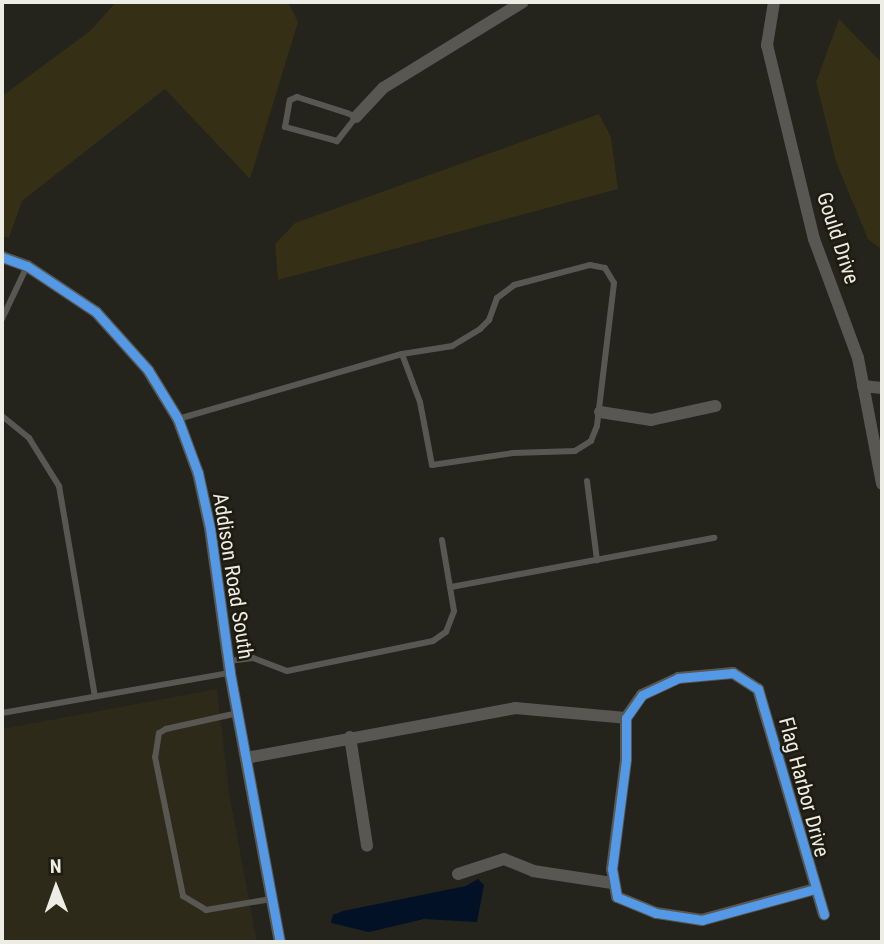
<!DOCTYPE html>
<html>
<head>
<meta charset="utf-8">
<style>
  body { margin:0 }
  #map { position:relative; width:884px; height:944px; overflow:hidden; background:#24231c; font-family:"Roboto Condensed",sans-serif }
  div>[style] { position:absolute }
  .built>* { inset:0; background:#2d2a19 }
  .green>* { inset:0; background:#342f15 }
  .water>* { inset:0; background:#031127 }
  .lane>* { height:6px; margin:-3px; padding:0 3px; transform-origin:3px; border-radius:3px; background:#585752 }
  .street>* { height:12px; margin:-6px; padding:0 6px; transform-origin:6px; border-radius:6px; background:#585752 }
  .cycleway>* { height:9px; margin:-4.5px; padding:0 4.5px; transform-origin:4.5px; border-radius:4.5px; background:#5399e6 }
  span { translate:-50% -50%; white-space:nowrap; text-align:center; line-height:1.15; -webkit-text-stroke:5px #1e1c10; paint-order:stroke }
  .street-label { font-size:21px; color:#eeede5 }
  .frame { position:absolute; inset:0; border:4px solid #eeede5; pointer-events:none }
  .north { position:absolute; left:21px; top:853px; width:70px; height:70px; -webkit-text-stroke:5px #1e1c10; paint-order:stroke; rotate:359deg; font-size:19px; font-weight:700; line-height:28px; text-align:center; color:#eeede5 }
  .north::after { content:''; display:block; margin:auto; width:24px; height:32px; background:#eeede5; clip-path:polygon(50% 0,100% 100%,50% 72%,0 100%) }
</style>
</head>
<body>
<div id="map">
  <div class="built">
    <i style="clip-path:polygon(217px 689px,229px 792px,257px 942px,2px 942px,2px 729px)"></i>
  </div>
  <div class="green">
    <i style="clip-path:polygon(116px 2px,288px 2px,298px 22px,250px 179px,165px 89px,22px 201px,9px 238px,2px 236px,2px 96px,90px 31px)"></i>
    <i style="clip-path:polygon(839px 19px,882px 63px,882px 250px,868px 239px,836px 162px,816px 82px)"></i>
    <i style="clip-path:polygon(599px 114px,611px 137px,618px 189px,278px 280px,275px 244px,295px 223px)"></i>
  </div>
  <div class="water">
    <i style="clip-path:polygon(478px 879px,484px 885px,477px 922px,424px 919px,369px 932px,331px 923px,333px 915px,343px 911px,466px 886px)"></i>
  </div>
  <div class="lane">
    <i style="left:297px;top:97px;width:52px;rotate:17.7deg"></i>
    <i style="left:347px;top:113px;width:10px;rotate:24deg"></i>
    <i style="left:356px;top:117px;width:31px;rotate:128deg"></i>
    <i style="left:337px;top:141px;width:54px;rotate:-164.9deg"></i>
    <i style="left:285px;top:127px;width:27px;rotate:-80deg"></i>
    <i style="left:290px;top:100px;width:8px;rotate:-23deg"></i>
    <i style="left:2px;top:319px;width:59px;rotate:-64.7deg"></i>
    <i style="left:2px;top:416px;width:35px;rotate:39deg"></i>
    <i style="left:29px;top:438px;width:57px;rotate:58deg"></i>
    <i style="left:59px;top:486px;width:213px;rotate:80.3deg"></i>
    <i style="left:178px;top:419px;width:233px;rotate:-16.2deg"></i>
    <i style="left:402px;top:354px;width:51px;rotate:-9.1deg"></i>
    <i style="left:452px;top:346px;width:33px;rotate:-31deg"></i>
    <i style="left:480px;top:329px;width:13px;rotate:-45deg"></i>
    <i style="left:489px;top:320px;width:23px;rotate:-70deg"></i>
    <i style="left:497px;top:298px;width:21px;rotate:-37deg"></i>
    <i style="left:514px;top:285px;width:79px;rotate:-14.7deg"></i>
    <i style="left:590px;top:265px;width:15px;rotate:11deg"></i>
    <i style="left:605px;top:268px;width:17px;rotate:59deg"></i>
    <i style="left:614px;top:283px;width:144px;rotate:96.8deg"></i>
    <i style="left:597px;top:426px;width:16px;rotate:112deg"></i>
    <i style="left:591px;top:441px;width:19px;rotate:148deg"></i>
    <i style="left:575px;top:451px;width:62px;rotate:178.2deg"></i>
    <i style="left:513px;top:453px;width:82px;rotate:171.6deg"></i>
    <i style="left:432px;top:465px;width:64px;rotate:-100.8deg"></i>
    <i style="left:420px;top:402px;width:51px;rotate:-110.6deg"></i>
    <i style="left:587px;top:481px;width:80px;rotate:82.8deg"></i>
    <i style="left:451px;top:587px;width:268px;rotate:-10.6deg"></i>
    <i style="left:229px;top:661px;width:24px;rotate:-7deg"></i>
    <i style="left:253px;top:658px;width:36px;rotate:21deg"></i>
    <i style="left:287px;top:671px;width:149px;rotate:-11.6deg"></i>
    <i style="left:433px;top:641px;width:16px;rotate:-35deg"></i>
    <i style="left:446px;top:632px;width:22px;rotate:-69deg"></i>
    <i style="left:454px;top:611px;width:72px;rotate:-99.6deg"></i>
    <i style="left:2px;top:713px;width:231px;rotate:-10deg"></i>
    <i style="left:238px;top:713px;width:74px;rotate:167.5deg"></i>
    <i style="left:166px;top:729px;width:8px;rotate:150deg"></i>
    <i style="left:159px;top:733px;width:24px;rotate:99deg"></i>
    <i style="left:155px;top:757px;width:142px;rotate:78.6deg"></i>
    <i style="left:183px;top:896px;width:27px;rotate:31deg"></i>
    <i style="left:206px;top:910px;width:66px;rotate:-9.6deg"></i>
  </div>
  <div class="street">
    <i style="left:774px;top:2px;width:44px;rotate:99.2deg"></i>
    <i style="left:767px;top:45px;width:200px;rotate:76.4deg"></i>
    <i style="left:814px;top:239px;width:127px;rotate:69.7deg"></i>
    <i style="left:858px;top:358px;width:128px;rotate:79.2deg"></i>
    <i style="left:356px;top:117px;width:40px;rotate:-47deg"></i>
    <i style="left:383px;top:88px;width:164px;rotate:-31.6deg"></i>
    <i style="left:2px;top:257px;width:27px;rotate:20deg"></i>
    <i style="left:27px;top:266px;width:83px;rotate:33.7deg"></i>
    <i style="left:96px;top:312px;width:78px;rotate:48.1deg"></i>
    <i style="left:148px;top:370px;width:57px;rotate:58.5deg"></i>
    <i style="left:178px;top:419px;width:58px;rotate:69.7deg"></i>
    <i style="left:198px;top:473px;width:56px;rotate:77.7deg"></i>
    <i style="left:210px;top:528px;width:146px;rotate:82.1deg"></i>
    <i style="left:230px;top:673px;width:274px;rotate:79.5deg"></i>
    <i style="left:863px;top:386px;width:19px;rotate:6deg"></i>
    <i style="left:600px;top:412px;width:52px;rotate:8.9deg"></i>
    <i style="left:651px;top:420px;width:66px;rotate:-12.3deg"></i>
    <i style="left:350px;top:737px;width:110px;rotate:81.1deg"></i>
    <i style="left:246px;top:758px;width:274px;rotate:-10.5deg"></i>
    <i style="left:515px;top:708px;width:111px;rotate:5.1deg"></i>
    <i style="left:458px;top:874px;width:48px;rotate:-18.1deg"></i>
    <i style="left:504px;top:859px;width:31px;rotate:22deg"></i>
    <i style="left:533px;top:871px;width:80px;rotate:8.6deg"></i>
    <i style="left:815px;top:889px;width:117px;rotate:164.7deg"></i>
    <i style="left:702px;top:920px;width:47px;rotate:-171.3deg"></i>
    <i style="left:656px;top:913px;width:42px;rotate:-157.7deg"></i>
    <i style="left:617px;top:897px;width:28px;rotate:-100deg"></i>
    <i style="left:612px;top:869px;width:111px;rotate:-82.7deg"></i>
    <i style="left:626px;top:759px;width:41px;rotate:-90deg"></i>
    <i style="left:626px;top:718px;width:28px;rotate:-55deg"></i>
    <i style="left:642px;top:695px;width:40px;rotate:-25deg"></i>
    <i style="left:678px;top:678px;width:55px;rotate:-5.2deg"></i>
    <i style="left:733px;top:673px;width:30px;rotate:33deg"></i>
    <i style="left:758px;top:689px;width:235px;rotate:73.7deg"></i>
  </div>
  <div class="cycleway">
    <i style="left:2px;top:257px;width:27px;rotate:20deg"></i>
    <i style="left:27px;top:266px;width:83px;rotate:33.7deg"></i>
    <i style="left:96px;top:312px;width:78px;rotate:48.1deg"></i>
    <i style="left:148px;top:370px;width:57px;rotate:58.5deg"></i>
    <i style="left:178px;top:419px;width:58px;rotate:69.7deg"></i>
    <i style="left:198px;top:473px;width:56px;rotate:77.7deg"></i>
    <i style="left:210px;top:528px;width:146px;rotate:82.1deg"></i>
    <i style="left:230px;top:673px;width:274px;rotate:79.5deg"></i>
    <i style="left:815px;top:889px;width:117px;rotate:164.7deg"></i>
    <i style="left:702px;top:920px;width:47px;rotate:-171.3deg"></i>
    <i style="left:656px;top:913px;width:42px;rotate:-157.7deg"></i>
    <i style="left:617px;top:897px;width:28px;rotate:-100deg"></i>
    <i style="left:612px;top:869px;width:111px;rotate:-82.7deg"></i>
    <i style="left:626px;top:759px;width:41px;rotate:-90deg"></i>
    <i style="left:626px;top:718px;width:28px;rotate:-55deg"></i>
    <i style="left:642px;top:695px;width:40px;rotate:-25deg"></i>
    <i style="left:678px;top:678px;width:55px;rotate:-5.2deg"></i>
    <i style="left:733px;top:673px;width:30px;rotate:33deg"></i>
    <i style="left:758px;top:689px;width:235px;rotate:73.7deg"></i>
  </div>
  <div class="street-label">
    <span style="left:838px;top:238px;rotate:72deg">Gould Drive</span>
    <span style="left:233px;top:576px;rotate:81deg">Addison Road South</span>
    <span style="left:804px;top:787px;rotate:75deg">Flag Harbor Drive</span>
  </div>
  <div class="frame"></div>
  <div class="north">N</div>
</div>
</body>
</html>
